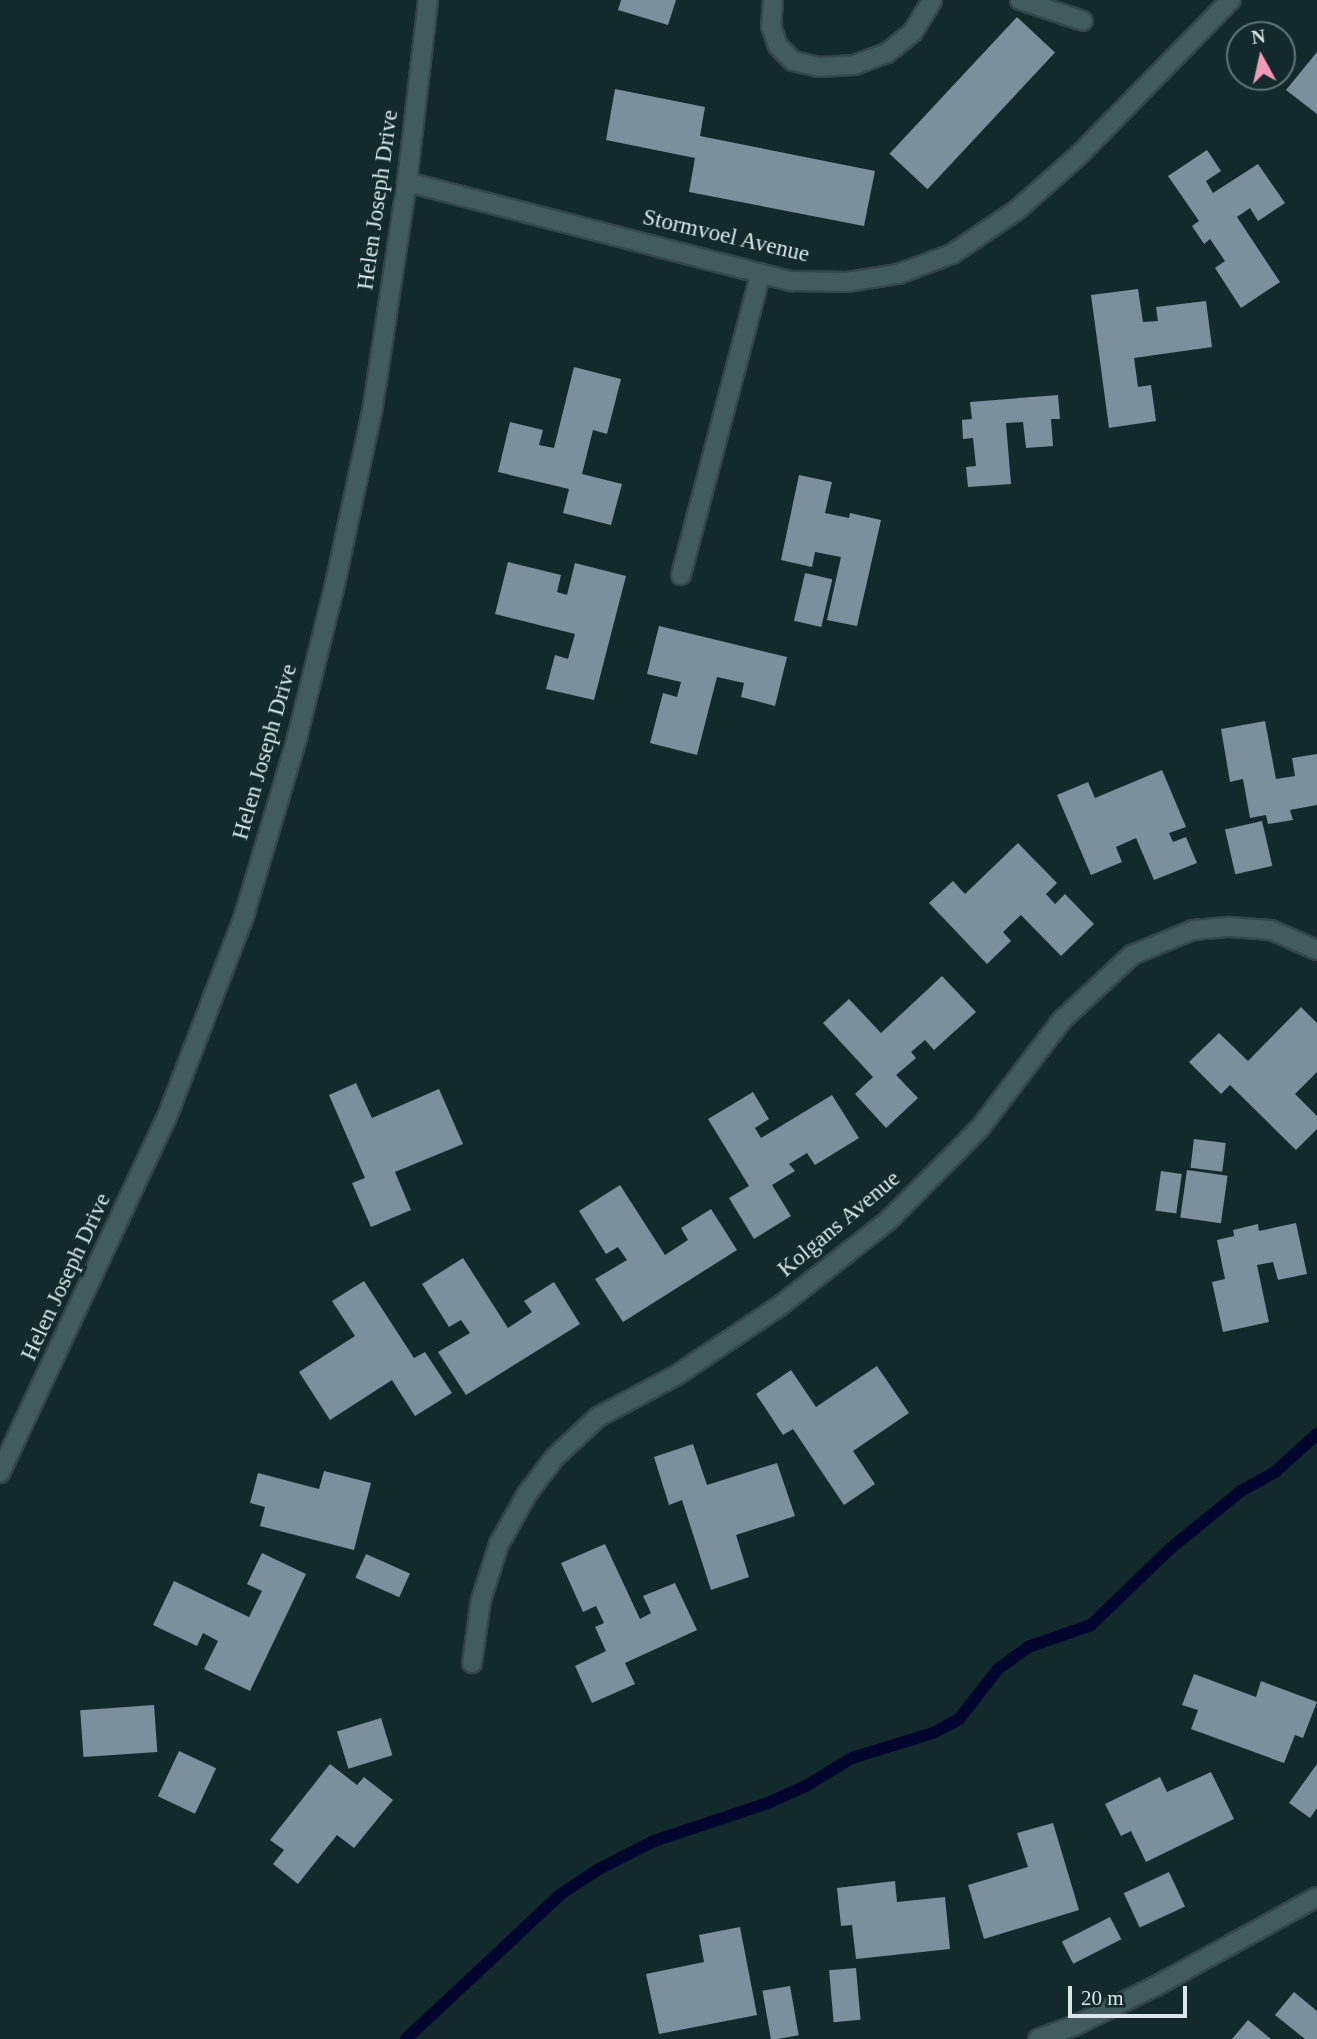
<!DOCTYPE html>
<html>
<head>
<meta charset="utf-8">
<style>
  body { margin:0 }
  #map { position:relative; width:1317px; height:2039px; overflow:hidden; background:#122a2c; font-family:"Times New Roman",serif }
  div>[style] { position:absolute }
  .stream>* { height:12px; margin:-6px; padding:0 6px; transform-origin:6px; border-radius:6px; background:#01052e }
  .building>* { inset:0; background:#7b909c; transform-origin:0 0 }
  .roads { filter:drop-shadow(2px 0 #344647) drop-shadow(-2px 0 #344647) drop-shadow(0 2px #344647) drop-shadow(0 -2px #344647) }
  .street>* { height:18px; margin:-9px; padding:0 9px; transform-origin:9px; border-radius:9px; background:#425b5d }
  span { translate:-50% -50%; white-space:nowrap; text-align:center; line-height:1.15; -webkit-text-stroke:7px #122a2c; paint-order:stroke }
  .street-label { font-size:23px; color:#d8e6e7 }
  .north { position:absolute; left:1226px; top:21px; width:70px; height:70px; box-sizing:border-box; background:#122a2c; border:2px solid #617577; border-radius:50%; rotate:352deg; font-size:19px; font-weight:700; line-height:28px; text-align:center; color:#d8e6e7 }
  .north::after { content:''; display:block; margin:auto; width:24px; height:32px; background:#f09ab6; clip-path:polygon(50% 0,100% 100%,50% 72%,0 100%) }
  .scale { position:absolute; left:1068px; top:1986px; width:119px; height:32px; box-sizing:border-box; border:4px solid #d8e6e7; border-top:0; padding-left:9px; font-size:21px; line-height:24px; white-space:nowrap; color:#d8e6e7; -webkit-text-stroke:5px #122a2c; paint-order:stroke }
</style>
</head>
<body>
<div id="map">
  <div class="stream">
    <i style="left:406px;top:2039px;width:212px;rotate:-43.1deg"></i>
    <i style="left:561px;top:1894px;width:45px;rotate:-33.3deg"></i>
    <i style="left:599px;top:1869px;width:62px;rotate:-27deg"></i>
    <i style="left:654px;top:1841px;width:120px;rotate:-18.4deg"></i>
    <i style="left:768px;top:1803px;width:42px;rotate:-24.1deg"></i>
    <i style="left:806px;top:1786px;width:54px;rotate:-31.3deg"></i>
    <i style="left:852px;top:1758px;width:85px;rotate:-17.2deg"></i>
    <i style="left:933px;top:1733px;width:30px;rotate:-28deg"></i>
    <i style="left:959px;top:1719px;width:63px;rotate:-52deg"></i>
    <i style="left:998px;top:1669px;width:37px;rotate:-36deg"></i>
    <i style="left:1028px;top:1647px;width:67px;rotate:-19.2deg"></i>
    <i style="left:1091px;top:1625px;width:111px;rotate:-43.9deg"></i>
    <i style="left:1171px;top:1548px;width:90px;rotate:-39.2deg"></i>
    <i style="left:1241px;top:1491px;width:39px;rotate:-29deg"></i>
    <i style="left:1275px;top:1472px;width:57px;rotate:-42.1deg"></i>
  </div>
  <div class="building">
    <i style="clip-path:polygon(621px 0,676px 0,668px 25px,618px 10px)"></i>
    <i style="left:1017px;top:17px;width:52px;height:187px;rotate:43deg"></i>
    <i style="clip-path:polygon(1317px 52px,1317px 114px,1286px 90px)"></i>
    <i style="clip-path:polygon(615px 89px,705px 107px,700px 136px,875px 171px,864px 226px,689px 192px,695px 158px,606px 140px)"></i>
    <i style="clip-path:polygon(1207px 150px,1221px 171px,1206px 181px,1213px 193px,1258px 164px,1285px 203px,1258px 221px,1250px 208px,1237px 217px,1280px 282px,1241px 308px,1215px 268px,1225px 261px,1210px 239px,1204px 244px,1192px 226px,1199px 221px,1168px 176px)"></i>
    <i style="clip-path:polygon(1138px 289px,1143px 322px,1158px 321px,1156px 307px,1206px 301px,1212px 347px,1134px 358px,1138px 387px,1151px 385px,1156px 421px,1109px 428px,1091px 295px)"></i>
    <i style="clip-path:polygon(574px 367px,621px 379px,607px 434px,593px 430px,582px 474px,622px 484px,611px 525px,563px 513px,569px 489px,498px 472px,510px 422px,543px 430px,539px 445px,554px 448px)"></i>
    <i style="clip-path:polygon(1058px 395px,1060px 419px,1051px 419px,1053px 446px,1026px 448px,1023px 422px,1006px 423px,1011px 484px,968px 487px,966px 467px,976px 466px,973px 438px,963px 439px,962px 420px,972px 419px,970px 402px)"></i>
    <i style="clip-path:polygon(799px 475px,832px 482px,825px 513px,849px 518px,850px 513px,881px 520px,857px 626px,827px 620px,841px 557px,815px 552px,812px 567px,781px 560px)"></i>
    <i style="clip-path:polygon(508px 562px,561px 575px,557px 592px,567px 595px,575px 563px,626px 576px,594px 700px,546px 689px,555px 655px,568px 659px,575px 634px,495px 614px)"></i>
    <i style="left:805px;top:573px;width:28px;height:49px;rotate:13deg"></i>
    <i style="clip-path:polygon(659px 626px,787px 657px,775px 706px,741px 697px,744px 683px,717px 677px,697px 755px,650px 743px,663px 693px,677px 697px,681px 682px,647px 674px)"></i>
    <i style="clip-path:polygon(1265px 721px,1276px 779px,1295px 776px,1292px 758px,1317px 754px,1317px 805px,1290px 810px,1293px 820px,1268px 824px,1266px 815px,1250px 818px,1243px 779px,1230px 782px,1221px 729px)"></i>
    <i style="clip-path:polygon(1162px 770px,1186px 827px,1169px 833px,1173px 842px,1186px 837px,1197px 863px,1154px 880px,1136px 838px,1116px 847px,1122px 862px,1091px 875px,1057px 795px,1088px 782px,1095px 798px)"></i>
    <i style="left:1262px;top:821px;width:46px;height:38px;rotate:77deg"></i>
    <i style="clip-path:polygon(1018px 843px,1057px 883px,1046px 894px,1055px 904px,1065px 894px,1094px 924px,1061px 956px,1021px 915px,1003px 932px,1011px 941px,987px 964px,929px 903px,953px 881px,965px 894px)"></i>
    <i style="clip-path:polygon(942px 976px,976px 1012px,934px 1050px,925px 1040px,911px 1052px,916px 1058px,896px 1075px,918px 1098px,886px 1128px,855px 1094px,873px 1077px,823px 1023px,849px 999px,881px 1033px)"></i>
    <i style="clip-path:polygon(1301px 1007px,1317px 1023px,1317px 1072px,1295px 1094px,1317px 1116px,1317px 1129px,1296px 1150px,1230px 1085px,1221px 1094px,1189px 1062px,1219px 1033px,1248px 1061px)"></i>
    <i style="clip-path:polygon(356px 1083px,372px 1118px,439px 1089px,463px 1144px,395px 1172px,411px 1210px,371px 1227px,352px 1183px,365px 1178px,329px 1095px)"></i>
    <i style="clip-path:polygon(753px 1092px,769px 1119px,755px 1128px,761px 1138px,832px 1095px,859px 1138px,815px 1165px,807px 1153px,789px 1164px,795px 1171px,772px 1185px,791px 1216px,754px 1239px,729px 1198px,749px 1186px,708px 1119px)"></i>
    <i style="left:1194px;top:1139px;width:32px;height:29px;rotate:7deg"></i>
    <i style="left:1187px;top:1170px;width:41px;height:48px;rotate:8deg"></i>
    <i style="left:1161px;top:1171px;width:21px;height:40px;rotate:8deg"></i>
    <i style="clip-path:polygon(620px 1185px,665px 1255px,688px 1240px,681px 1228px,711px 1209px,737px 1250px,623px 1322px,595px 1279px,627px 1260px,618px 1247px,606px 1254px,579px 1211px)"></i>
    <i style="clip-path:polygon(1296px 1223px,1307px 1274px,1278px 1280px,1273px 1262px,1257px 1265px,1269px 1322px,1223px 1332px,1212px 1282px,1225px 1279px,1217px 1240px,1234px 1236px,1233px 1230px,1258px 1224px,1259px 1231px)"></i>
    <i style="clip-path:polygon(463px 1258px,508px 1328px,532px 1312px,524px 1301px,554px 1282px,580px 1324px,466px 1395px,438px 1352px,470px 1333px,461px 1320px,449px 1327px,422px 1284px)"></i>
    <i style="clip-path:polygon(364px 1281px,414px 1358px,425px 1352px,452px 1393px,415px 1416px,392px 1380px,330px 1420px,299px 1372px,355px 1336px,332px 1301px)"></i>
    <i style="clip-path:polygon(877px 1366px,909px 1413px,853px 1451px,875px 1484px,844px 1505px,793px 1429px,783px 1435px,756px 1394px,791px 1370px,816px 1407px)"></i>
    <i style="clip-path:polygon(693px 1444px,707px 1485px,777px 1463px,795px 1516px,736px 1535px,749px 1577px,711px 1590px,682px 1500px,669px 1505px,654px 1457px)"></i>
    <i style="clip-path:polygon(324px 1471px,371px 1483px,354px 1550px,260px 1526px,265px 1507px,250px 1503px,258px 1473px,319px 1489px)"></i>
    <i style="clip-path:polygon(605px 1544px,640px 1619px,651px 1613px,643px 1596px,675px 1583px,697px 1630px,625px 1663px,635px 1684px,592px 1703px,575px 1666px,606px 1651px,595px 1627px,604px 1623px,596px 1606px,583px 1612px,561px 1563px)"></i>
    <i style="clip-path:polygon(262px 1553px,306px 1574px,250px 1691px,204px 1669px,218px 1641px,203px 1633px,197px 1646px,153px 1625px,174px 1581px,249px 1617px,262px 1591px,247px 1584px)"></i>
    <i style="left:366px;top:1554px;width:48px;height:26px;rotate:24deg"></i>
    <i style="clip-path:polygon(1194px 1674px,1256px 1697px,1261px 1681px,1317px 1702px,1303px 1738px,1295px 1735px,1284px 1763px,1191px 1729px,1198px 1710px,1182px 1705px)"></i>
    <i style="left:154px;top:1705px;width:47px;height:74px;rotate:86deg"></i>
    <i style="left:381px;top:1718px;width:39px;height:46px;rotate:73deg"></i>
    <i style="left:179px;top:1751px;width:41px;height:50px;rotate:25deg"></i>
    <i style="clip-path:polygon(330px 1764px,357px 1785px,364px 1777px,393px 1800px,354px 1848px,337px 1835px,298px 1884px,273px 1864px,284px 1850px,270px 1840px)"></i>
    <i style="clip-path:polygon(1317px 1764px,1317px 1808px,1310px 1818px,1289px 1803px)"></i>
    <i style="clip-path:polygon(1211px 1772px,1234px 1819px,1146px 1862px,1131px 1831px,1121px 1836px,1105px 1804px,1160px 1777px,1167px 1792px)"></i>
    <i style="clip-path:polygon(1053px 1823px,1079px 1910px,984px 1939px,968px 1885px,1028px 1867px,1017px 1833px)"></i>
    <i style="left:1169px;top:1872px;width:38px;height:50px;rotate:65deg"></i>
    <i style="clip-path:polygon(895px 1881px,897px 1902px,945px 1897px,950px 1949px,856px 1959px,852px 1925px,841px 1926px,837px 1888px)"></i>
    <i style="left:1110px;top:1917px;width:25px;height:54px;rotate:63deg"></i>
    <i style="clip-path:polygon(740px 1927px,757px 2015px,659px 2034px,646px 1974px,704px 1962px,699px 1935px)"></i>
    <i style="left:856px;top:1968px;width:52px;height:27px;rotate:85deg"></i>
    <i style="left:790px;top:1986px;width:50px;height:28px;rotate:80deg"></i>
    <i style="clip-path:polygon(1294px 1992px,1317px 2011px,1317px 2039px,1305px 2039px,1275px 2015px)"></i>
    <i style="clip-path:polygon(1248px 2020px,1271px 2039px,1232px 2039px)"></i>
  </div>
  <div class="roads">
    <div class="street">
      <i style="left:773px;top:0;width:26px;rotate:94deg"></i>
      <i style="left:771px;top:26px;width:21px;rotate:71deg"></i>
      <i style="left:778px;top:46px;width:21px;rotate:45deg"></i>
      <i style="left:793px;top:61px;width:26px;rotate:13deg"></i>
      <i style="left:818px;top:67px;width:36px;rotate:-3deg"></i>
      <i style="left:854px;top:65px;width:35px;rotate:-20deg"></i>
      <i style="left:887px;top:53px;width:33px;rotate:-39deg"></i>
      <i style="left:913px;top:32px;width:37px;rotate:-59deg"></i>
      <i style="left:1020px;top:0;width:66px;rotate:18.4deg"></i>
      <i style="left:407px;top:182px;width:397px;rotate:14.5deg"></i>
      <i style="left:791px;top:281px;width:56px;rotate:1deg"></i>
      <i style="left:847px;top:282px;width:52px;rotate:-8.9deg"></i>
      <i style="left:898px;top:274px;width:58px;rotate:-20.3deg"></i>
      <i style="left:952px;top:254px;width:78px;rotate:-34.1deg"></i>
      <i style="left:1017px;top:210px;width:83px;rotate:-41.6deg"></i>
      <i style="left:1079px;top:155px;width:217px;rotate:-45.6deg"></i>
      <i style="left:681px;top:575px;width:312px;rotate:-75.2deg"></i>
      <i style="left:0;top:1473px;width:393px;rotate:-64.9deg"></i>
      <i style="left:167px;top:1117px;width:215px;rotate:-69deg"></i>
      <i style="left:244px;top:916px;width:186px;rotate:-73.4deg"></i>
      <i style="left:297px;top:738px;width:159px;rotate:-76.1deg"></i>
      <i style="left:335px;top:584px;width:182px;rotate:-77.9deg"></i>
      <i style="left:373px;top:406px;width:227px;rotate:-81.4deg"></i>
      <i style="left:407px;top:182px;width:183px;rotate:-83.4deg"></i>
      <i style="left:472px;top:1663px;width:64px;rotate:-81.9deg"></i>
      <i style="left:481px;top:1600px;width:59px;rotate:-72.2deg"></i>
      <i style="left:499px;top:1544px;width:57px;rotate:-60.8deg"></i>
      <i style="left:527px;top:1494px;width:46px;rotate:-52.9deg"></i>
      <i style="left:555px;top:1457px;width:59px;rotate:-42.9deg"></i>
      <i style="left:598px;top:1417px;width:89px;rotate:-28deg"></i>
      <i style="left:677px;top:1375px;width:125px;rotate:-33.9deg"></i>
      <i style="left:781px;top:1305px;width:137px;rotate:-38.2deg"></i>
      <i style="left:889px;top:1220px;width:129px;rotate:-45.3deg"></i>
      <i style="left:980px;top:1128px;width:136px;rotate:-52.8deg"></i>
      <i style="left:1062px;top:1020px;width:96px;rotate:-42.9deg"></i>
      <i style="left:1132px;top:955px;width:66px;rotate:-22.3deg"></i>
      <i style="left:1193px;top:930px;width:37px;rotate:-5deg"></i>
      <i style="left:1230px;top:927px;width:41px;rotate:4.2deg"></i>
      <i style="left:1271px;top:930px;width:50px;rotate:23.5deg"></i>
      <i style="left:1038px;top:2039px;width:40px;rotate:-20.2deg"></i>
      <i style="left:1076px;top:2025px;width:89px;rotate:-26deg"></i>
      <i style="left:1156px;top:1986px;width:184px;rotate:-28.9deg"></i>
    </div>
  </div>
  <div class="street-label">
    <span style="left:378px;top:200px;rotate:-82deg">Helen Joseph Drive</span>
    <span style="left:726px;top:236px;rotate:13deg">Stormvoel Avenue</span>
    <span style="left:265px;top:752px;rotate:-74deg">Helen Joseph Drive</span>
    <span style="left:839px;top:1224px;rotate:-40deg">Kolgans Avenue</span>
    <span style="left:66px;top:1277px;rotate:-65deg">Helen Joseph Drive</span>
  </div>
  <div class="north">N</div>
  <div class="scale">20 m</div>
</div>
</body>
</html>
